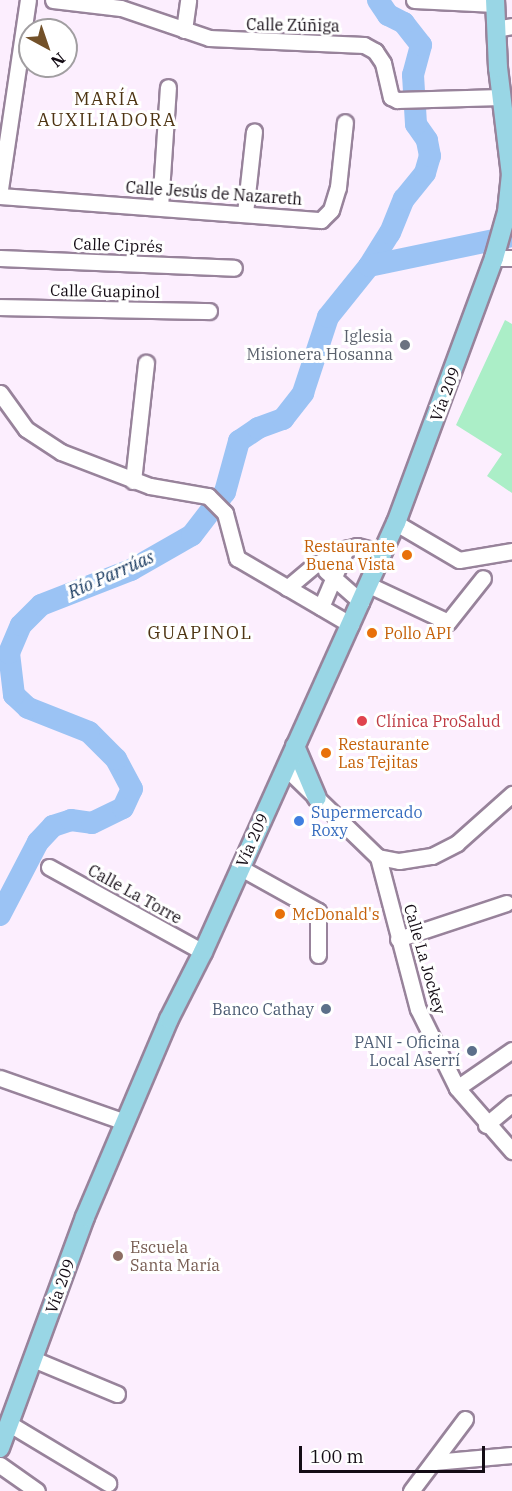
<!DOCTYPE html>
<html>
<head>
<meta charset="utf-8">
<style>
  body { margin:0 }
  #map { position:relative; width:512px; height:1491px; overflow:hidden; background:#fceefe; font-family:"IBM Plex Serif",serif }
  div>[style] { position:absolute }
  .green>* { inset:0; background:#abeec7 }
  .river>* { height:22px; margin:-11px; padding:0 11px; transform-origin:11px; border-radius:11px; background:#9bc3f4 }
  .roads { filter:drop-shadow(2px 0 #98839b) drop-shadow(-2px 0 #98839b) drop-shadow(0 2px #98839b) drop-shadow(0 -2px #98839b) }
  .minor>* { height:15px; margin:-7.5px; padding:0 7.5px; transform-origin:7.5px; border-radius:7.5px; background:#fff }
  .major>* { height:18px; margin:-9px; padding:0 9px; transform-origin:9px; border-radius:9px; background:#99d6e5 }
  .dots>* { width:16px; height:16px; translate:-50% -50%; box-sizing:border-box; border:3px solid #fff; border-radius:50% }
  span { translate:-50% -50%; white-space:nowrap; text-align:center; line-height:1.15; -webkit-text-stroke:6px #fff; paint-order:stroke }
  .street-label { font-size:16px; color:#140c15 }
  .worship-label { font-size:16px; color:#5b616d }
  .right { translate:-100% -50%; text-align:right }
  .food-label { font-size:16px; color:#c56008 }
  .left { translate:0 -50%; text-align:left }
  .health-label { font-size:16px; color:#be3a42 }
  .shop-label { font-size:16px; color:#366cbe }
  .service-label { font-size:16px; color:#4e5e75 }
  .education-label { font-size:16px; color:#785e54 }
  .neighbourhood-label { font-size:18px; color:#4e3413; letter-spacing:1.5px }
  .water-label { font-size:18px; color:#11335a; font-style:italic }
  .north { position:absolute; left:18px; top:18px; width:60px; height:60px; box-sizing:border-box; background:#fff; border:2px solid #a19ea1; border-radius:50%; rotate:140deg; font-size:16px; font-weight:700; line-height:24px; text-align:center; color:#140c15 }
  .north::after { content:''; display:block; margin:auto; width:21px; height:27px; background:#735129; clip-path:polygon(50% 0,100% 100%,50% 72%,0 100%) }
  .scale { position:absolute; left:299px; top:1446px; width:186px; height:27px; box-sizing:border-box; border:3px solid #140c15; border-top:0; padding-left:8px; font-size:18px; line-height:21px; white-space:nowrap; color:#140c15; -webkit-text-stroke:4px #fff; paint-order:stroke }
</style>
</head>
<body>
<div id="map">
  <div class="green">
    <i style="clip-path:polygon(505px 320px,512px 324px,512px 493px,487px 476px,502px 454px,456px 425px)"></i>
  </div>
  <div class="river">
    <i style="left:369px;top:266px;width:39px;rotate:-58deg"></i>
    <i style="left:390px;top:233px;width:37px;rotate:-68deg"></i>
    <i style="left:404px;top:199px;width:33px;rotate:-51deg"></i>
    <i style="left:425px;top:173px;width:18px;rotate:-74deg"></i>
    <i style="left:430px;top:156px;width:16px;rotate:-101deg"></i>
    <i style="left:427px;top:140px;width:19px;rotate:-125deg"></i>
    <i style="left:416px;top:124px;width:49px;rotate:-93.5deg"></i>
    <i style="left:413px;top:75px;width:31px;rotate:-75deg"></i>
    <i style="left:421px;top:45px;width:28px;rotate:-128deg"></i>
    <i style="left:404px;top:23px;width:18px;rotate:-153deg"></i>
    <i style="left:388px;top:15px;width:18px;rotate:-124deg"></i>
    <i style="left:0;top:915px;width:82px;rotate:-62.5deg"></i>
    <i style="left:38px;top:842px;width:22px;rotate:-47deg"></i>
    <i style="left:53px;top:826px;width:19px;rotate:-18deg"></i>
    <i style="left:71px;top:820px;width:21px;rotate:8deg"></i>
    <i style="left:92px;top:823px;width:34px;rotate:-26deg"></i>
    <i style="left:123px;top:808px;width:21px;rotate:-65deg"></i>
    <i style="left:132px;top:789px;width:34px;rotate:-118deg"></i>
    <i style="left:116px;top:759px;width:38px;rotate:-135deg"></i>
    <i style="left:89px;top:732px;width:66px;rotate:-158.5deg"></i>
    <i style="left:28px;top:708px;width:19px;rotate:-137deg"></i>
    <i style="left:14px;top:695px;width:42px;rotate:-96.8deg"></i>
    <i style="left:9px;top:653px;width:30px;rotate:-67deg"></i>
    <i style="left:21px;top:625px;width:28px;rotate:-45deg"></i>
    <i style="left:41px;top:605px;width:97px;rotate:-21.3deg"></i>
    <i style="left:131px;top:570px;width:70px;rotate:-29.8deg"></i>
    <i style="left:192px;top:535px;width:54px;rotate:-52.5deg"></i>
    <i style="left:225px;top:492px;width:53px;rotate:-74.6deg"></i>
    <i style="left:239px;top:441px;width:23px;rotate:-34deg"></i>
    <i style="left:258px;top:428px;width:27px;rotate:-20deg"></i>
    <i style="left:283px;top:419px;width:33px;rotate:-52deg"></i>
    <i style="left:303px;top:393px;width:80px;rotate:-71.8deg"></i>
    <i style="left:328px;top:317px;width:65px;rotate:-51.2deg"></i>
    <i style="left:369px;top:266px;width:146px;rotate:-11.8deg"></i>
  </div>
  <div class="roads">
    <div class="minor">
      <i style="left:53px;top:0;width:68px;rotate:6.7deg"></i>
      <i style="left:121px;top:8px;width:93px;rotate:18.8deg"></i>
      <i style="left:209px;top:38px;width:155px;rotate:2.6deg"></i>
      <i style="left:364px;top:45px;width:13px;rotate:29deg"></i>
      <i style="left:375px;top:51px;width:14px;rotate:56deg"></i>
      <i style="left:383px;top:63px;width:35px;rotate:77deg"></i>
      <i style="left:391px;top:97px;width:7px;rotate:27deg"></i>
      <i style="left:397px;top:100px;width:104px;rotate:-1.7deg"></i>
      <i style="left:414px;top:0;width:81px;rotate:2.8deg"></i>
      <i style="left:495px;top:29px;width:17px;rotate:-10deg"></i>
      <i style="left:184px;top:30px;width:30px;rotate:-82deg"></i>
      <i style="left:0;top:189px;width:191px;rotate:-81.6deg"></i>
      <i style="left:0;top:196px;width:322px;rotate:4.3deg"></i>
      <i style="left:321px;top:220px;width:14px;rotate:-45deg"></i>
      <i style="left:331px;top:210px;width:24px;rotate:-73deg"></i>
      <i style="left:338px;top:187px;width:65px;rotate:-83.9deg"></i>
      <i style="left:160px;top:207px;width:120px;rotate:-86.2deg"></i>
      <i style="left:245px;top:213px;width:82px;rotate:-83.7deg"></i>
      <i style="left:0;top:258px;width:234px;rotate:2.4deg"></i>
      <i style="left:494px;top:258px;width:18px"></i>
      <i style="left:0;top:307px;width:209px;rotate:1.1deg"></i>
      <i style="left:0;top:393px;width:44px;rotate:54.2deg"></i>
      <i style="left:26px;top:429px;width:42px;rotate:33.3deg"></i>
      <i style="left:61px;top:452px;width:95px;rotate:20.9deg"></i>
      <i style="left:150px;top:486px;width:59px;rotate:9.8deg"></i>
      <i style="left:208px;top:496px;width:24px;rotate:45deg"></i>
      <i style="left:225px;top:513px;width:47px;rotate:75.1deg"></i>
      <i style="left:237px;top:558px;width:132px;rotate:30.4deg"></i>
      <i style="left:133px;top:481px;width:119px;rotate:-83.7deg"></i>
      <i style="left:396px;top:523px;width:73px;rotate:30.4deg"></i>
      <i style="left:459px;top:560px;width:54px;rotate:-9.6deg"></i>
      <i style="left:326px;top:571px;width:47px;rotate:41.5deg"></i>
      <i style="left:369px;top:585px;width:87px;rotate:25.1deg"></i>
      <i style="left:448px;top:622px;width:56px;rotate:-51.5deg"></i>
      <i style="left:287px;top:588px;width:38px;rotate:-40deg"></i>
      <i style="left:316px;top:564px;width:34px;rotate:-27deg"></i>
      <i style="left:346px;top:549px;width:11px;rotate:-15deg"></i>
      <i style="left:357px;top:546px;width:27px;rotate:15deg"></i>
      <i style="left:321px;top:607px;width:63px;rotate:-66.7deg"></i>
      <i style="left:285px;top:767px;width:129px;rotate:44.1deg"></i>
      <i style="left:378px;top:857px;width:21px;rotate:11deg"></i>
      <i style="left:399px;top:861px;width:33px;rotate:-9deg"></i>
      <i style="left:432px;top:856px;width:28px;rotate:-27deg"></i>
      <i style="left:457px;top:843px;width:74px;rotate:-41.7deg"></i>
      <i style="left:378px;top:857px;width:157px;rotate:75.3deg"></i>
      <i style="left:418px;top:1009px;width:88px;rotate:63.7deg"></i>
      <i style="left:457px;top:1088px;width:84px;rotate:48.9deg"></i>
      <i style="left:49px;top:867px;width:176px;rotate:28.9deg"></i>
      <i style="left:239px;top:867px;width:90px;rotate:29.1deg"></i>
      <i style="left:318px;top:911px;width:44px;rotate:90deg"></i>
      <i style="left:398px;top:939px;width:114px;rotate:-18.4deg"></i>
      <i style="left:0;top:1078px;width:133px;rotate:19.4deg"></i>
      <i style="left:457px;top:1088px;width:67px;rotate:-34.6deg"></i>
      <i style="left:486px;top:1125px;width:34px;rotate:-40deg"></i>
      <i style="left:33px;top:1359px;width:91px;rotate:22.6deg"></i>
      <i style="left:8px;top:1423px;width:117px;rotate:31deg"></i>
      <i style="left:434px;top:1462px;width:78px;rotate:-5.1deg"></i>
      <i style="left:0;top:1465px;width:45px;rotate:35.1deg"></i>
      <i style="left:411px;top:1491px;width:90px;rotate:-53.1deg"></i>
    </div>
    <div class="major">
      <i style="left:295px;top:746px;width:56px;rotate:67.1deg"></i>
      <i style="left:0;top:1448px;width:246px;rotate:-69.8deg"></i>
      <i style="left:85px;top:1217px;width:215px;rotate:-67deg"></i>
      <i style="left:169px;top:1019px;width:75px;rotate:-63.1deg"></i>
      <i style="left:203px;top:952px;width:470px;rotate:-65.8deg"></i>
      <i style="left:396px;top:523px;width:283px;rotate:-69.7deg"></i>
      <i style="left:494px;top:258px;width:48px;rotate:-74.2deg"></i>
      <i style="left:507px;top:212px;width:37px;rotate:-84deg"></i>
      <i style="left:511px;top:175px;width:108px;rotate:-96.9deg"></i>
      <i style="left:498px;top:68px;width:68px;rotate:-92.5deg"></i>
    </div>
  </div>
  <div class="dots">
    <i style="left:405px;top:345px;background:#6b7280"></i>
    <i style="left:407px;top:555px;background:#e8710a"></i>
    <i style="left:372px;top:633px;background:#e8710a"></i>
    <i style="left:362px;top:721px;background:#e0444e"></i>
    <i style="left:326px;top:753px;background:#e8710a"></i>
    <i style="left:299px;top:821px;background:#3f7fe0"></i>
    <i style="left:280px;top:914px;background:#e8710a"></i>
    <i style="left:326px;top:1009px;background:#5c6f8a"></i>
    <i style="left:472px;top:1051px;background:#5c6f8a"></i>
    <i style="left:118px;top:1256px;background:#8d6e63"></i>
  </div>
  <div class="street-label">
    <span style="left:293px;top:25px;rotate:1deg">Calle Zúñiga</span>
    <span style="left:214px;top:193px;rotate:4deg">Calle Jesús de Nazareth</span>
    <span style="left:118px;top:245px;rotate:2deg">Calle Ciprés</span>
    <span style="left:105px;top:291px;rotate:1deg">Calle Guapinol</span>
    <span style="left:445px;top:394px;rotate:-69deg">Vía 209</span>
    <span style="left:252px;top:840px;rotate:-66deg">Vía 209</span>
    <span style="left:135px;top:894px;rotate:29deg">Calle La Torre</span>
    <span style="left:425px;top:959px;rotate:74deg">Calle La Jockey</span>
    <span style="left:60px;top:1286px;rotate:-70deg">Vía 209</span>
  </div>
  <div class="worship-label">
    <span class="right" style="left:393px;top:345px">Iglesia<br>Misionera Hosanna</span>
  </div>
  <div class="food-label">
    <span class="right" style="left:395px;top:555px">Restaurante<br>Buena Vista</span>
    <span class="left" style="left:384px;top:633px">Pollo API</span>
    <span class="left" style="left:338px;top:753px">Restaurante<br>Las Tejitas</span>
    <span class="left" style="left:292px;top:914px">McDonald's</span>
  </div>
  <div class="health-label">
    <span class="left" style="left:376px;top:721px">Clínica ProSalud</span>
  </div>
  <div class="shop-label">
    <span class="left" style="left:311px;top:821px">Supermercado<br>Roxy</span>
  </div>
  <div class="service-label">
    <span class="right" style="left:314px;top:1009px">Banco Cathay</span>
    <span class="right" style="left:460px;top:1051px">PANI - Oficina<br>Local Aserrí</span>
  </div>
  <div class="education-label">
    <span class="left" style="left:130px;top:1256px">Escuela<br>Santa María</span>
  </div>
  <div class="neighbourhood-label">
    <span style="left:107px;top:110px">MARÍA<br>AUXILIADORA</span>
    <span style="left:200px;top:633px">GUAPINOL</span>
  </div>
  <div class="water-label">
    <span style="left:111px;top:575px;rotate:-24deg">Río Parrúas</span>
  </div>
  <div class="north">N</div>
  <div class="scale">100 m</div>
</div>
</body>
</html>
